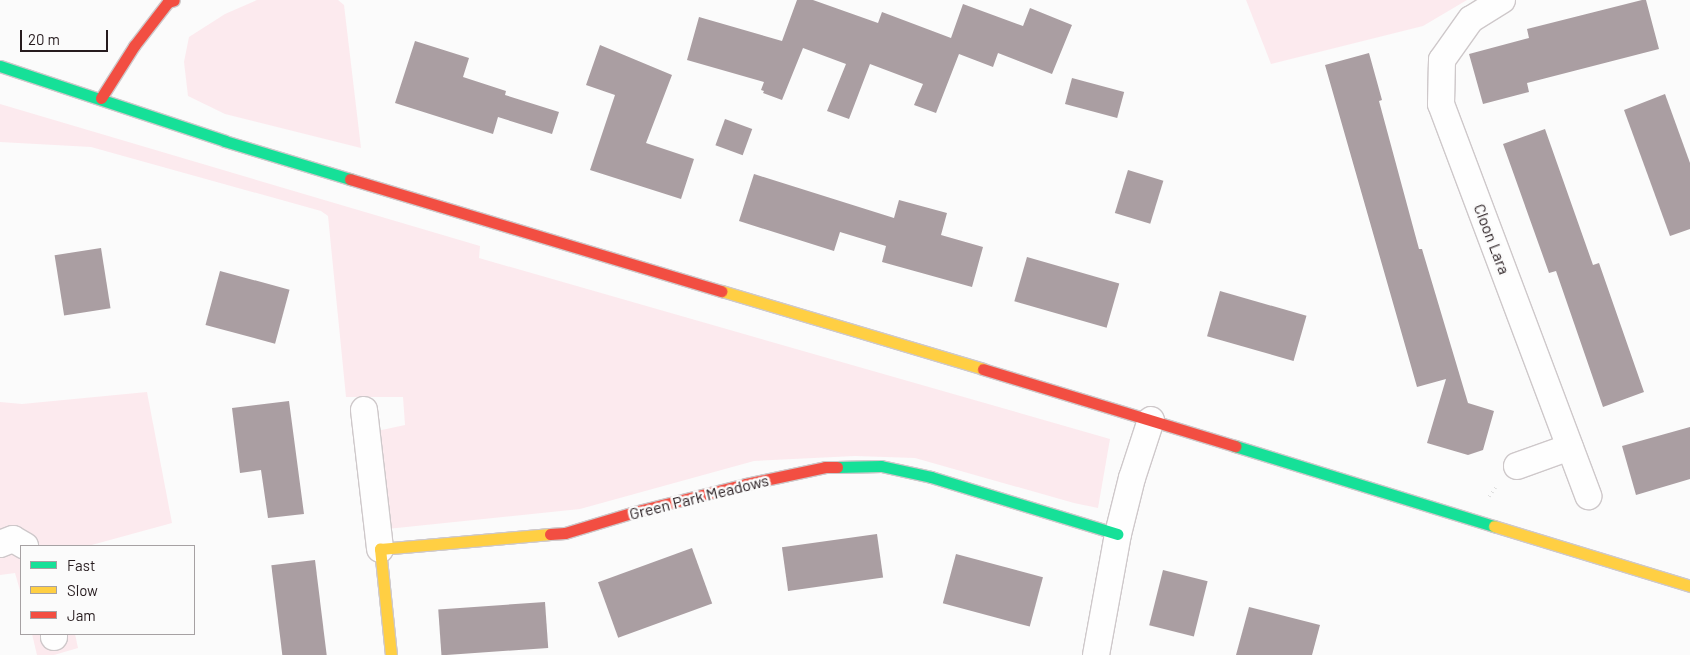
<!DOCTYPE html>
<html>
<head>
<meta charset="utf-8">
<style>
  body { margin:0 }
  #map { position:relative; width:1690px; height:655px; overflow:hidden; background:#fbfbfb; font-family:Barlow,sans-serif }
  div>[style] { position:absolute }
  .green>* { inset:0; background:#fceaee }
  .building>* { inset:0; background:#aa9ea2; transform-origin:0 0 }
  .path>* { height:3px; margin-top:-1.5px; transform-origin:0; background:repeating-linear-gradient(90deg,#ddd 0 1px,transparent 0 5px) }
  .roads { filter:drop-shadow(1px 0 #cec8ca) drop-shadow(-1px 0 #cec8ca) drop-shadow(0 1px #cec8ca) drop-shadow(0 -1px #cec8ca) }
  .street>* { height:26px; margin:-13px; padding:0 13px; transform-origin:13px; border-radius:13px; background:#fefefe }
  .fast>* { height:11px; margin:-5.5px; padding:0 5.5px; transform-origin:5.5px; border-radius:5.5px; background:#16e098 }
  .slow>* { height:11px; margin:-5.5px; padding:0 5.5px; transform-origin:5.5px; border-radius:5.5px; background:#ffcf43 }
  .jam>* { height:11px; margin:-5.5px; padding:0 5.5px; transform-origin:5.5px; border-radius:5.5px; background:#f24e42 }
  span { translate:-50% -50%; white-space:nowrap; text-align:center; line-height:1.15; -webkit-text-stroke:5px #fbfbfb; paint-order:stroke }
  .street-label { font-size:16px; color:#261b1e }
  .legend { position:absolute; left:20px; top:545px; width:175px; height:90px; box-sizing:border-box; background:#fbfbfb; border:1px solid #a6a1a3; margin:0; padding:6px 9px; list-style:none; font-size:15px; color:#261b1e }
  .legend li { display:flex; align-items:center; gap:10px; height:25px }
  .legend b { width:25px; border:1px solid #a6a1a3 }
  .scale { position:absolute; left:20px; top:30px; width:88px; height:22px; box-sizing:border-box; border:2px solid #261b1e; border-top:0; padding-left:6px; font-size:15px; line-height:18px; white-space:nowrap; color:#261b1e; -webkit-text-stroke:4px #fbfbfb; paint-order:stroke }
</style>
</head>
<body>
<div id="map">
  <div class="green">
    <i style="clip-path:polygon(257px 0,338px 0,344px 5px,361px 148px,225px 114px,188px 96px,184px 62px,189px 37px,225px 14px)"></i>
    <i style="clip-path:polygon(1246px 0,1467px 0,1423px 26px,1271px 64px)"></i>
    <i style="clip-path:polygon(0 104px,480px 246px,479px 258px,1110px 439px,1098px 508px,1074px 503px,915px 458px,855px 456px,754px 461px,580px 509px,387px 529px,377px 431px,405px 425px,403px 397px,346px 397px,328px 216px,321px 211px,91px 147px,0 142px)"></i>
    <i style="clip-path:polygon(147px 392px,172px 523px,88px 546px,21px 546px,21px 594px,15px 573px,0 575px,0 402px,22px 404px)"></i>
    <i style="clip-path:polygon(32px 634px,75px 634px,78px 648px,54px 655px,37px 655px)"></i>
  </div>
  <div class="building">
    <i style="clip-path:polygon(797px 0,813px 0,878px 23px,882px 12px,951px 38px,963px 4px,1023px 26px,1030px 8px,1072px 25px,1052px 74px,998px 53px,993px 67px,959px 54px,936px 113px,914px 105px,923px 84px,870px 64px,849px 119px,827px 111px,846px 64px,803px 48px,782px 100px,763px 93px,764px 91px,761px 90px,764px 82px,687px 60px,699px 17px,782px 41px)"></i>
    <i style="clip-path:polygon(1642px 0,1646px 0,1659px 49px,1527px 83px,1529px 92px,1483px 104px,1469px 54px,1529px 38px,1527px 29px)"></i>
    <i style="clip-path:polygon(415px 41px,469px 58px,463px 77px,506px 91px,505px 95px,559px 112px,552px 134px,498px 117px,493px 134px,395px 103px)"></i>
    <i style="clip-path:polygon(600px 45px,672px 75px,646px 143px,694px 159px,681px 199px,590px 170px,615px 95px,586px 85px)"></i>
    <i style="clip-path:polygon(1369px 53px,1382px 100px,1379px 101px,1419px 249px,1422px 249px,1468px 403px,1494px 411px,1483px 450px,1468px 455px,1427px 443px,1446px 379px,1417px 387px,1325px 65px)"></i>
    <i style="left:1072px;top:78px;width:54px;height:27px;rotate:15deg"></i>
    <i style="clip-path:polygon(1665px 94px,1690px 163px,1690px 229px,1670px 236px,1624px 110px)"></i>
    <i style="left:725px;top:119px;width:29px;height:28px;rotate:20deg"></i>
    <i style="clip-path:polygon(1545px 129px,1593px 265px,1599px 263px,1644px 392px,1603px 407px,1556px 271px,1549px 273px,1503px 144px)"></i>
    <i style="left:1128px;top:170px;width:37px;height:45px;rotate:17deg"></i>
    <i style="clip-path:polygon(754px 174px,894px 218px,899px 200px,947px 213px,941px 235px,983px 247px,972px 287px,882px 262px,886px 246px,840px 232px,834px 251px,739px 221px)"></i>
    <i style="left:101px;top:248px;width:61px;height:47px;rotate:81deg"></i>
    <i style="left:1027px;top:257px;width:96px;height:46px;rotate:16deg"></i>
    <i style="left:220px;top:271px;width:72px;height:56px;rotate:15deg"></i>
    <i style="left:1220px;top:291px;width:90px;height:47px;rotate:16deg"></i>
    <i style="clip-path:polygon(289px 401px,304px 514px,268px 518px,261px 470px,240px 473px,232px 408px)"></i>
    <i style="clip-path:polygon(1690px 427px,1690px 479px,1636px 495px,1622px 446px)"></i>
    <i style="left:877px;top:534px;width:44px;height:96px;rotate:82deg"></i>
    <i style="left:692px;top:548px;width:59px;height:100px;rotate:70deg"></i>
    <i style="left:956px;top:554px;width:90px;height:51px;rotate:15deg"></i>
    <i style="left:315px;top:560px;width:96px;height:44px;rotate:83deg"></i>
    <i style="left:1163px;top:570px;width:46px;height:57px;rotate:14deg"></i>
    <i style="left:545px;top:602px;width:46px;height:107px;rotate:86deg"></i>
    <i style="clip-path:polygon(1249px 607px,1320px 625px,1312px 655px,1236px 655px)"></i>
  </div>
  <div class="path">
    <i style="left:1489px;top:496px;width:14px;rotate:-54deg"></i>
  </div>
  <div class="roads">
    <div class="street">
      <i style="left:1502px;top:0;width:36px;rotate:148deg"></i>
      <i style="left:1471px;top:19px;width:50px;rotate:125.3deg"></i>
      <i style="left:1442px;top:60px;width:44px;rotate:91.3deg"></i>
      <i style="left:1441px;top:104px;width:419px;rotate:69.4deg"></i>
      <i style="left:364px;top:410px;width:140px;rotate:83.4deg"></i>
      <i style="left:1517px;top:466px;width:56px;rotate:-19.7deg"></i>
      <i style="left:0;top:544px;width:14px;rotate:-21deg"></i>
      <i style="left:13px;top:539px;width:14px;rotate:30deg"></i>
      <i style="left:54px;top:634px;width:3px;rotate:90deg"></i>
      <i style="left:1096px;top:655px;width:123px;rotate:-79.7deg"></i>
      <i style="left:1118px;top:534px;width:58px;rotate:-76deg"></i>
      <i style="left:1132px;top:478px;width:61px;rotate:-71.9deg"></i>
    </div>
    <div class="fast">
      <i style="left:0;top:66px;width:237px;rotate:18.4deg"></i>
      <i style="left:225px;top:141px;width:131px;rotate:16.9deg"></i>
      <i style="left:1235px;top:446px;width:271px;rotate:17.2deg"></i>
      <i style="left:837px;top:467px;width:44px;rotate:-1.3deg"></i>
      <i style="left:881px;top:466px;width:51px;rotate:12.4deg"></i>
      <i style="left:931px;top:477px;width:195px;rotate:17deg"></i>
    </div>
    <div class="slow">
      <i style="left:722px;top:291px;width:272px;rotate:16.6deg"></i>
      <i style="left:1494px;top:526px;width:205px;rotate:17deg"></i>
      <i style="left:391px;top:655px;width:107px;rotate:-95.9deg"></i>
      <i style="left:380px;top:549px;width:171px;rotate:-5deg"></i>
    </div>
    <div class="jam">
      <i style="left:101px;top:98px;width:62px;rotate:-57.6deg"></i>
      <i style="left:134px;top:46px;width:56px;rotate:-52.3deg"></i>
      <i style="left:168px;top:2px;width:6px;rotate:-18deg"></i>
      <i style="left:350px;top:179px;width:388px;rotate:16.8deg"></i>
      <i style="left:983px;top:369px;width:264px;rotate:17deg"></i>
      <i style="left:550px;top:534px;width:15px;rotate:-4deg"></i>
      <i style="left:565px;top:533px;width:76px;rotate:-16.8deg"></i>
      <i style="left:638px;top:511px;width:111px;rotate:-14deg"></i>
      <i style="left:746px;top:484px;width:81px;rotate:-12.1deg"></i>
      <i style="left:825px;top:467px;width:12px"></i>
    </div>
  </div>
  <div class="street-label">
    <span style="left:1492px;top:239px;rotate:69deg">Cloon Lara</span>
    <span style="left:699px;top:497px;rotate:-14deg">Green Park Meadows</span>
  </div>
  <ul class="legend">
  <li><b style="height:6px;background:#16e098"></b>Fast</li>
  <li><b style="height:6px;background:#ffcf43"></b>Slow</li>
  <li><b style="height:6px;background:#f24e42"></b>Jam</li>
  </ul>
  <div class="scale">20 m</div>
</div>
</body>
</html>
